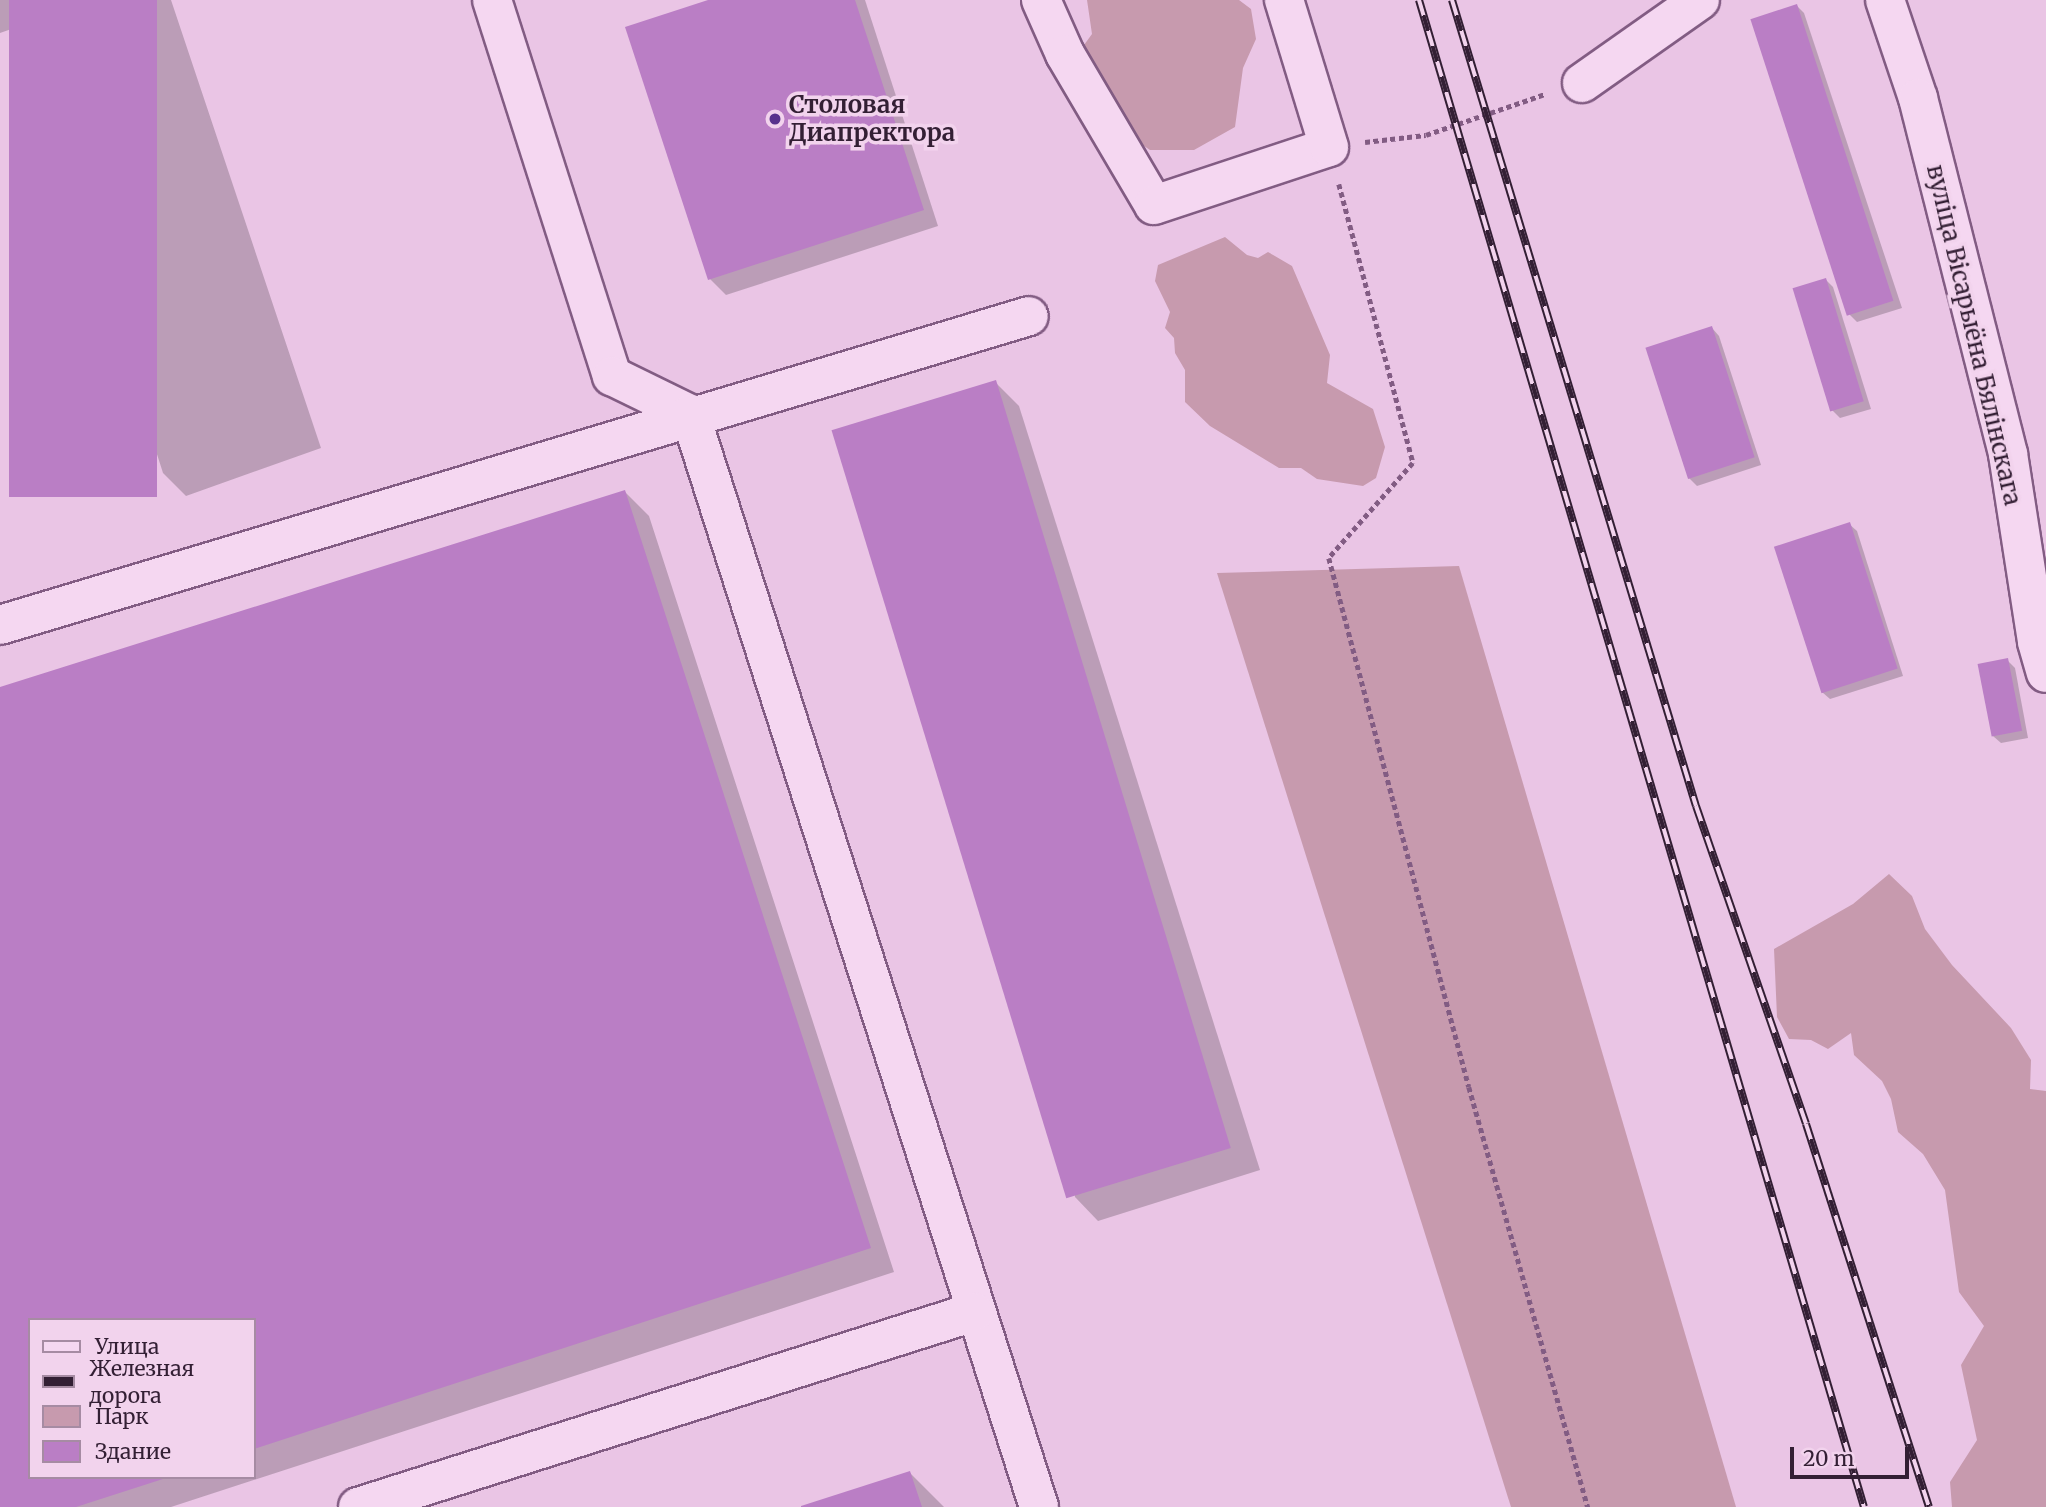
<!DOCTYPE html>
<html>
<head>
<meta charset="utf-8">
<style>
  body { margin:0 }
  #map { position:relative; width:2046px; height:1507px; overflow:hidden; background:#eac5e5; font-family:Merriweather,serif }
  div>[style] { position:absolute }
  .green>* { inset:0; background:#c79aae }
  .shadow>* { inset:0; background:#0003 }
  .building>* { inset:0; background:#ba7ec5; transform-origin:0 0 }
  .path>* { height:4.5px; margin-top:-2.25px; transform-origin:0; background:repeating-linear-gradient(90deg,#825c83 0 5px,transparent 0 8.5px) }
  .roads { filter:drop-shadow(2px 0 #825c83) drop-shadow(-2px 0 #825c83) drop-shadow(0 2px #825c83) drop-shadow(0 -2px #825c83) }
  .minor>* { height:38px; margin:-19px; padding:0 19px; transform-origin:19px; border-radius:19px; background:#f5d7f1 }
  .rail>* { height:8px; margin-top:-4px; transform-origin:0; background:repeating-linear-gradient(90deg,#f2d3ed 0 16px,#331f34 0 32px); box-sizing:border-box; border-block:2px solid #331f34 }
  .dots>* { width:19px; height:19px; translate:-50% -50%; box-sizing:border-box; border:4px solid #f2d3ed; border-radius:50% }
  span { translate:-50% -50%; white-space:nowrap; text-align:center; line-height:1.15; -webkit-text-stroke:7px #f2d3ed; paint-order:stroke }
  .poi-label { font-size:24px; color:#331f34; font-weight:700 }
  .left { translate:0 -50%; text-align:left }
  .street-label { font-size:24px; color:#331f34 }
  .legend { position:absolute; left:28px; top:1318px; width:228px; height:161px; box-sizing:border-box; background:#f2d3ed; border:2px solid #a68ba3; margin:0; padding:9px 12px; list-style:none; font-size:21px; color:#331f34 }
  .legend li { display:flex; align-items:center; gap:14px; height:35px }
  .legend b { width:35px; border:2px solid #a68ba3 }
  .scale { position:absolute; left:1790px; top:1447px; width:119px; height:32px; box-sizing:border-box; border:4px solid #331f34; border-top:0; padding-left:9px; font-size:21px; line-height:24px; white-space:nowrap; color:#331f34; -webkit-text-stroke:5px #f2d3ed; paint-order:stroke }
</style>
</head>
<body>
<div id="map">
  <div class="green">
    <i style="clip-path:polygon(1087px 0,1239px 0,1251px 9px,1256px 39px,1243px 68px,1235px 127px,1194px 150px,1150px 150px,1125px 133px,1084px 45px,1092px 34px)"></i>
    <i style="clip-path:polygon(1225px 237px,1247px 255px,1258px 258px,1268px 252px,1292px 266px,1330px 355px,1327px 383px,1373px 409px,1385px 447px,1376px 478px,1363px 486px,1317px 479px,1301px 468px,1279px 468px,1210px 426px,1185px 402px,1185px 370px,1175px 353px,1174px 338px,1165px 328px,1170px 312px,1155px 281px,1158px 265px)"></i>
    <i style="clip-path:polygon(1459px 566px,1736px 1507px,1511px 1507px,1217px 573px)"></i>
    <i style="clip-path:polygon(1889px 874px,1912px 896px,1925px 929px,1952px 965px,2011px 1028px,2031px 1060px,2030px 1089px,2046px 1091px,2046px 1507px,1952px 1507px,1950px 1482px,1977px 1440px,1961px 1365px,1984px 1326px,1959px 1292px,1945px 1190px,1923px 1154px,1898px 1132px,1891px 1099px,1882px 1081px,1854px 1055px,1851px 1033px,1828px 1049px,1811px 1040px,1789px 1039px,1777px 1017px,1774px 949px,1853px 904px)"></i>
  </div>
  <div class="shadow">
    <i style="clip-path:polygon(0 0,171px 0,321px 448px,186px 496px,163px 473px,20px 26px,0 33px)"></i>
    <i style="clip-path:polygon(713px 0,865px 0,938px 226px,726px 295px,710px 279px)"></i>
    <i style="clip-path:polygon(1797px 6px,1804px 13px,1902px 308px,1857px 322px,1850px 315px)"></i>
    <i style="clip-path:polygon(1826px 280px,1833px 287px,1871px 409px,1840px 418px,1832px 410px)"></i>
    <i style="clip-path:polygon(1712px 328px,1719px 336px,1761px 465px,1697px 486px,1689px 478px)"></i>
    <i style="clip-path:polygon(995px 382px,1019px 406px,1260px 1170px,1098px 1221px,1075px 1197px)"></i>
    <i style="clip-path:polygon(evenodd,625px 492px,649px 516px,894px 1272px,171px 1507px,0 1507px,0 689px,625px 492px,30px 1320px,254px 1320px,254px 1477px,30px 1477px,30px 1320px)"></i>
    <i style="clip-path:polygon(1849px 524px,1857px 531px,1903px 676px,1830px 699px,1822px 692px)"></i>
    <i style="clip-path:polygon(2007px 660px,2015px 668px,2028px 738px,2001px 743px,1993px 736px)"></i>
    <i style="clip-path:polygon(910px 1473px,944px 1507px,805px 1507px)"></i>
  </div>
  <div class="building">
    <i style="left:9px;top:0;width:148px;height:497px"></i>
    <i style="clip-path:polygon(708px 0,855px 0,924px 210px,708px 280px,625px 27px)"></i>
    <i style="left:1797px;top:4px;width:312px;height:49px;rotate:72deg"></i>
    <i style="left:1826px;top:278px;width:129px;height:35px;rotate:73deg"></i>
    <i style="left:1712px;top:326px;width:138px;height:70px;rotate:72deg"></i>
    <i style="left:996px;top:380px;width:803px;height:172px;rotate:73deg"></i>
    <i style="clip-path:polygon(625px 490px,871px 1248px,254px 1449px,254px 1320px,30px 1320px,30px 1477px,166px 1478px,76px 1507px,0 1507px,0 687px)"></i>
    <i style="left:1850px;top:522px;width:154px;height:80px;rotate:72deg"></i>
    <i style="left:2008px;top:658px;width:74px;height:31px;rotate:79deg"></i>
    <i style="clip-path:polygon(910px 1471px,922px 1507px,801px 1507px,801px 1506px)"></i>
  </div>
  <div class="path">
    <i style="left:1365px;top:142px;width:61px;rotate:-6.5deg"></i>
    <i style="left:1426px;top:135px;width:126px;rotate:-19deg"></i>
    <i style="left:1339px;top:184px;width:289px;rotate:75.1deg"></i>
    <i style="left:1413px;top:463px;width:127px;rotate:131.5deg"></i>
    <i style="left:1329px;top:558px;width:547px;rotate:75.18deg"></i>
    <i style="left:1469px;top:1087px;width:437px;rotate:74.2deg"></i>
  </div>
  <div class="roads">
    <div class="minor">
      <i style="left:492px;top:0;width:395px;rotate:72.3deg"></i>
      <i style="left:612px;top:376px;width:87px;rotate:26deg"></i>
      <i style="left:690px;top:414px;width:1147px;rotate:72.29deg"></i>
      <i style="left:1041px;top:0;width:59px;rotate:66deg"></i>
      <i style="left:1065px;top:54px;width:175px;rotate:59.5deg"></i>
      <i style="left:1154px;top:205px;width:184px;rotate:-18.3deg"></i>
      <i style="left:1329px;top:147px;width:154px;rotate:-107deg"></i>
      <i style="left:1885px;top:0;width:103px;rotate:71.4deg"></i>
      <i style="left:1918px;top:98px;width:367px;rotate:75.8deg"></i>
      <i style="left:2008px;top:454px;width:190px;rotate:81.2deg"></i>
      <i style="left:2037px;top:642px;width:32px;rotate:74deg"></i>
      <i style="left:1582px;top:83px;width:144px;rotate:-35.1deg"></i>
      <i style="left:0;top:625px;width:1074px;rotate:-16.71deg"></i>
      <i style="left:358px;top:1507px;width:646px;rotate:-17.57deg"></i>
    </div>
  </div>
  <div class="rail">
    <i style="left:1419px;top:0;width:1571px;rotate:73.55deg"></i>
    <i style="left:1452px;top:0;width:842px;rotate:73.16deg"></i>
    <i style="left:1696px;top:806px;width:336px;rotate:70.9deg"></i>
    <i style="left:1806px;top:1124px;width:402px;rotate:72.2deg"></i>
  </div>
  <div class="dots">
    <i style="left:775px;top:119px;background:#59328d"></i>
  </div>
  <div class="poi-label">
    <span class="left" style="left:789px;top:119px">Столовая<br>Диапректора</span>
  </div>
  <div class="street-label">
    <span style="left:1974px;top:335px;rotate:77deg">вуліца Вісарыёна Бялінскага</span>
  </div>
  <ul class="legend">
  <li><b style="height:9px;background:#f5d7f1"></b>Улица</li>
  <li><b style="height:9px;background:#331f34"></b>Железная дорога</li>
  <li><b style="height:19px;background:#c79aae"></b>Парк</li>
  <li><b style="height:19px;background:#ba7ec5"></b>Здание</li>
  </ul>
  <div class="scale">20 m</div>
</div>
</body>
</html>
